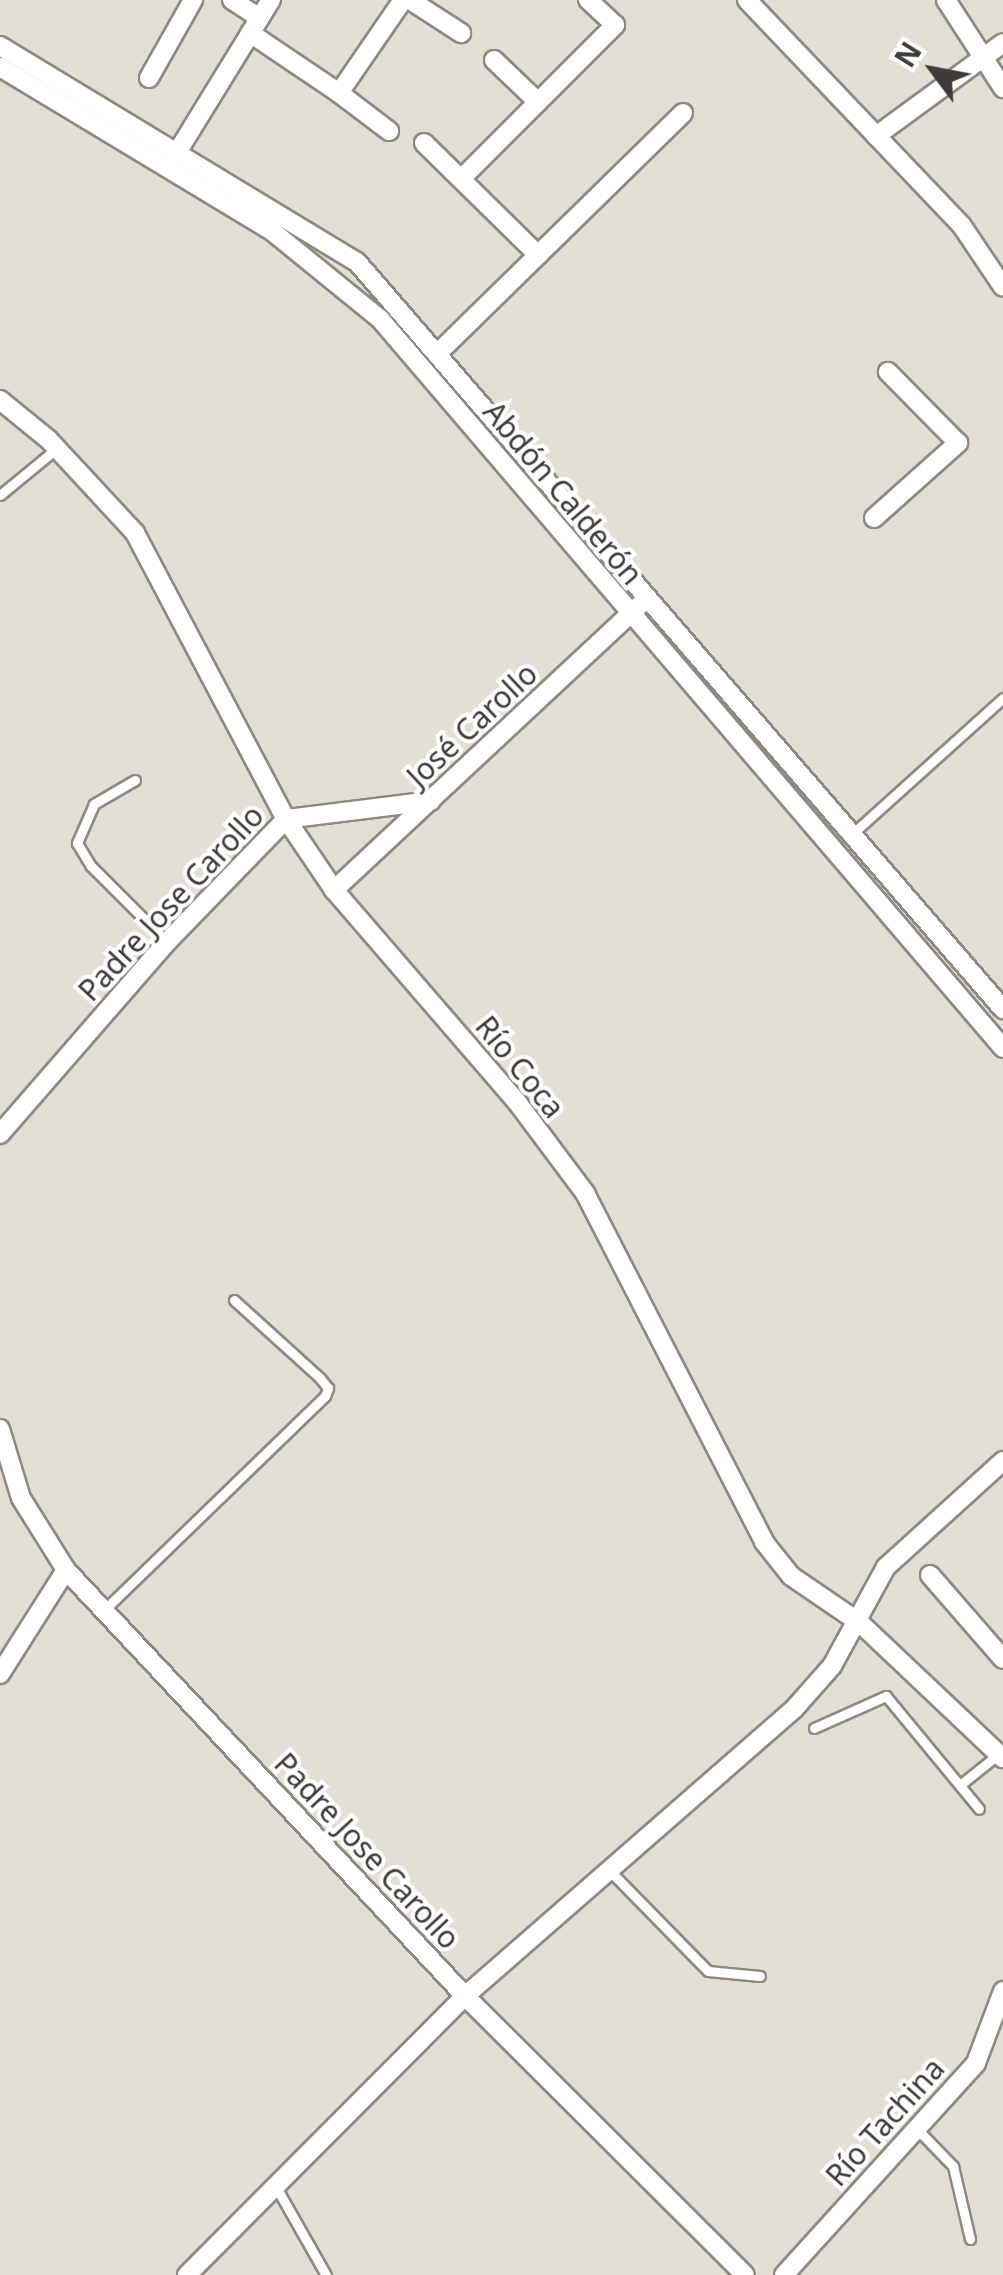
<!DOCTYPE html>
<html>
<head>
<meta charset="utf-8">
<style>
  body { margin:0 }
  #map { position:relative; width:1003px; height:2275px; overflow:hidden; background:#e3dfd4; font-family:"Noto Sans",sans-serif }
  div>[style] { position:absolute }
  .roads { filter:drop-shadow(2px 0 #8e8a80) drop-shadow(-2px 0 #8e8a80) drop-shadow(0 2px #8e8a80) drop-shadow(0 -2px #8e8a80) }
  .service>* { height:9px; margin:-4.5px; padding:0 4.5px; transform-origin:4.5px; border-radius:4.5px; background:#fff }
  .minor>* { height:18px; margin:-9px; padding:0 9px; transform-origin:9px; border-radius:9px; background:#fff }
  span { translate:-50% -50%; white-space:nowrap; text-align:center; line-height:1.15; -webkit-text-stroke:8px #fff; paint-order:stroke }
  .street-label { font-size:30px; color:#3e3c38 }
  .north { position:absolute; left:883px; top:20px; width:100px; height:100px; -webkit-text-stroke:8px #fff; paint-order:stroke; rotate:302deg; font-size:28px; font-weight:700; line-height:40px; text-align:center; color:#3e3c38 }
  .north::after { content:''; display:block; margin:auto; width:35px; height:45px; background:#3e3c38; clip-path:polygon(50% 0,100% 100%,50% 72%,0 100%) }
</style>
</head>
<body>
<div id="map">
  <div class="roads">
    <div class="service">
      <i style="left:0;top:495px;width:74px;rotate:-39.5deg"></i>
      <i style="left:135px;top:780px;width:48px;rotate:149.7deg"></i>
      <i style="left:94px;top:804px;width:43px;rotate:113.6deg"></i>
      <i style="left:77px;top:843px;width:27px;rotate:59deg"></i>
      <i style="left:91px;top:866px;width:107px;rotate:45deg"></i>
      <i style="left:852px;top:834px;width:203px;rotate:-42deg"></i>
      <i style="left:104px;top:1610px;width:308px;rotate:-44.1deg"></i>
      <i style="left:325px;top:1396px;width:9px;rotate:-69deg"></i>
      <i style="left:328px;top:1388px;width:13px;rotate:-129deg"></i>
      <i style="left:320px;top:1378px;width:116px;rotate:-137.8deg"></i>
      <i style="left:814px;top:1728px;width:79px;rotate:-24deg"></i>
      <i style="left:886px;top:1696px;width:146px;rotate:50.5deg"></i>
      <i style="left:960px;top:1785px;width:51px;rotate:-38.7deg"></i>
      <i style="left:609px;top:1870px;width:141px;rotate:45.6deg"></i>
      <i style="left:708px;top:1971px;width:52px;rotate:5.5deg"></i>
      <i style="left:917px;top:2129px;width:52px;rotate:45.8deg"></i>
      <i style="left:953px;top:2166px;width:75px;rotate:76.9deg"></i>
      <i style="left:276px;top:2187px;width:101px;rotate:60.4deg"></i>
    </div>
    <div class="minor">
      <i style="left:232px;top:0;width:33px;rotate:33deg"></i>
      <i style="left:410px;top:0;width:61px;rotate:32.9deg"></i>
      <i style="left:747px;top:0;width:312px;rotate:46.4deg"></i>
      <i style="left:962px;top:226px;width:73px;rotate:56.1deg"></i>
      <i style="left:946px;top:0;width:105px;rotate:57.1deg"></i>
      <i style="left:250px;top:33px;width:107px;rotate:34deg"></i>
      <i style="left:339px;top:93px;width:113px;rotate:-55.5deg"></i>
      <i style="left:0;top:46px;width:417px;rotate:31.2deg"></i>
      <i style="left:357px;top:262px;width:988px;rotate:49.15deg"></i>
      <i style="left:494px;top:60px;width:61px;rotate:43.7deg"></i>
      <i style="left:0;top:67px;width:319px;rotate:31.1deg"></i>
      <i style="left:273px;top:232px;width:138px;rotate:39.1deg"></i>
      <i style="left:380px;top:319px;width:959px;rotate:49.48deg"></i>
      <i style="left:149px;top:78px;width:90px;rotate:-60.6deg"></i>
      <i style="left:339px;top:93px;width:63px;rotate:37.2deg"></i>
      <i style="left:876px;top:136px;width:157px;rotate:-36.2deg"></i>
      <i style="left:424px;top:143px;width:160px;rotate:44.5deg"></i>
      <i style="left:173px;top:159px;width:187px;rotate:-58.4deg"></i>
      <i style="left:461px;top:179px;width:218px;rotate:-45deg"></i>
      <i style="left:615px;top:25px;width:37px;rotate:-137deg"></i>
      <i style="left:438px;top:353px;width:343px;rotate:-44.4deg"></i>
      <i style="left:0;top:400px;width:63px;rotate:39.2deg"></i>
      <i style="left:49px;top:440px;width:127px;rotate:47.2deg"></i>
      <i style="left:135px;top:533px;width:323px;rotate:62.2deg"></i>
      <i style="left:286px;top:819px;width:86px;rotate:55.9deg"></i>
      <i style="left:334px;top:890px;width:280px;rotate:49.2deg"></i>
      <i style="left:517px;top:1102px;width:114px;rotate:53.2deg"></i>
      <i style="left:585px;top:1193px;width:392px;rotate:62.8deg"></i>
      <i style="left:764px;top:1542px;width:43px;rotate:51.5deg"></i>
      <i style="left:791px;top:1576px;width:83px;rotate:34.3deg"></i>
      <i style="left:860px;top:1623px;width:197px;rotate:43.4deg"></i>
      <i style="left:874px;top:518px;width:113px;rotate:-41.8deg"></i>
      <i style="left:958px;top:443px;width:100px;rotate:-134.6deg"></i>
      <i style="left:334px;top:890px;width:417px;rotate:-43deg"></i>
      <i style="left:0;top:1134px;width:254px;rotate:-49deg"></i>
      <i style="left:167px;top:942px;width:171px;rotate:-45.9deg"></i>
      <i style="left:286px;top:819px;width:146px;rotate:-7.1deg"></i>
      <i style="left:0;top:1429px;width:72px;rotate:73.1deg"></i>
      <i style="left:21px;top:1498px;width:85px;rotate:58deg"></i>
      <i style="left:66px;top:1570px;width:584px;rotate:46.87deg"></i>
      <i style="left:465px;top:1996px;width:395px;rotate:44.9deg"></i>
      <i style="left:930px;top:1575px;width:111px;rotate:49deg"></i>
      <i style="left:0;top:1674px;width:123px;rotate:-57.6deg"></i>
      <i style="left:187px;top:2275px;width:394px;rotate:-45.1deg"></i>
      <i style="left:465px;top:1996px;width:437px;rotate:-41.1deg"></i>
      <i style="left:794px;top:1709px;width:57px;rotate:-48.5deg"></i>
      <i style="left:832px;top:1666px;width:113px;rotate:-61.4deg"></i>
      <i style="left:886px;top:1567px;width:158px;rotate:-42.2deg"></i>
      <i style="left:784px;top:2275px;width:286px;rotate:-47.8deg"></i>
      <i style="left:976px;top:2063px;width:77px;rotate:-69.4deg"></i>
    </div>
  </div>
  <div class="street-label">
    <span style="left:563px;top:493px;rotate:50deg">Abdón Calderón</span>
    <span style="left:472px;top:725px;rotate:-43deg">José Carollo</span>
    <span style="left:171px;top:903px;rotate:-47deg">Padre Jose Carollo</span>
    <span style="left:520px;top:1067px;rotate:51deg">Río Coca</span>
    <span style="left:367px;top:1851px;rotate:47deg">Padre Jose Carollo</span>
    <span style="left:885px;top:2122px;rotate:-48deg">Río Tachina</span>
  </div>
  <div class="north">N</div>
</div>
</body>
</html>
